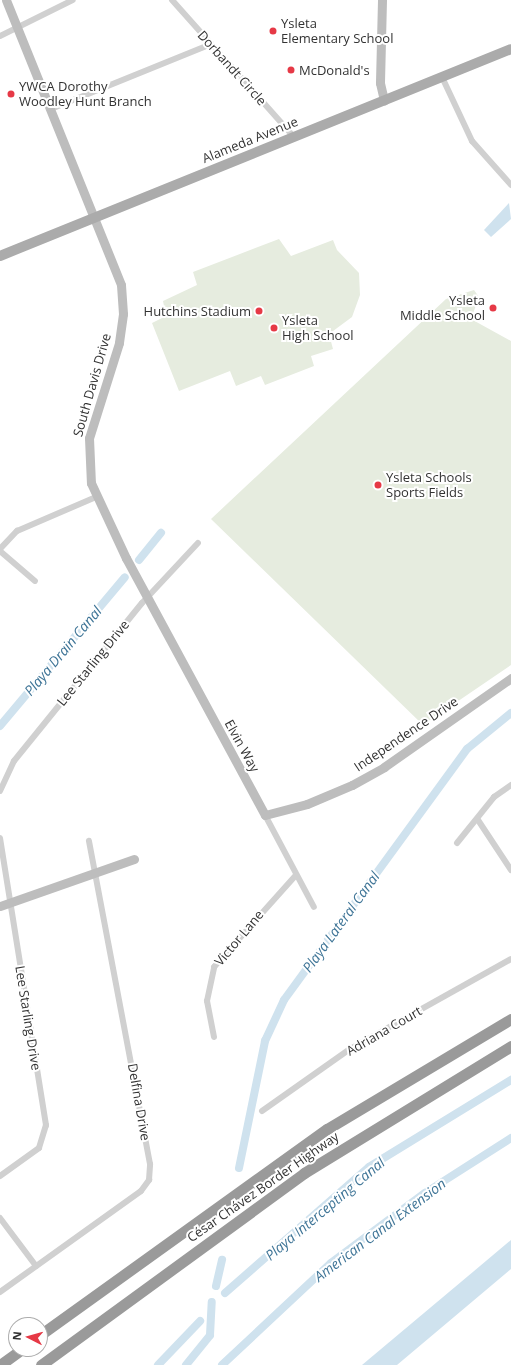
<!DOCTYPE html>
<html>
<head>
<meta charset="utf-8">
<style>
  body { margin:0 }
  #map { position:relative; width:511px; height:1365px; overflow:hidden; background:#fff; font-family:"Open Sans",sans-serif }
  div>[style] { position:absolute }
  .green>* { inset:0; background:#e6ecdf }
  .water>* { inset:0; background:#cfe2ee }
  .canal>* { height:8px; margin:-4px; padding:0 4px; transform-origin:4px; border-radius:4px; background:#cfe2ee }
  .street>* { height:6px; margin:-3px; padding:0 3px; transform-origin:3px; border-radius:3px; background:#d0d0d0 }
  .secondary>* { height:9px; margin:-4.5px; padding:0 4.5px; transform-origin:4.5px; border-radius:4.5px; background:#bdbdbd }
  .primary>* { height:10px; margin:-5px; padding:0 5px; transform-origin:5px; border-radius:5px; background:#ababab }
  .highway>* { height:11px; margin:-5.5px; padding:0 5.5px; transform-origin:5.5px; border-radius:5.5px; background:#9a9a9a }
  .dots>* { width:11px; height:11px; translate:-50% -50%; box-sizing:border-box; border:2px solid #fff; border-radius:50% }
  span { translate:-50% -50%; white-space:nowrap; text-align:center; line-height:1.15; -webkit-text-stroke:4px #fff; paint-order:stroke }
  .poi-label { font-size:13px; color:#333 }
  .left { translate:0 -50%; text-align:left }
  .right { translate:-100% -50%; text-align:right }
  .street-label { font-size:13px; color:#333 }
  .water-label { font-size:14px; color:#3f7597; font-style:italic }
  .north { position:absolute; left:8px; top:1317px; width:40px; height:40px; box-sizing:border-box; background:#fff; border:1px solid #adadad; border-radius:50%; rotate:276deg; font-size:11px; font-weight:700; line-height:16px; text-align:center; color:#333 }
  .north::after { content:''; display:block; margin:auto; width:14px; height:18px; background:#e63946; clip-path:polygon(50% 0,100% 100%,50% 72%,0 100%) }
</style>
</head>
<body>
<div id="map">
  <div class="green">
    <i style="clip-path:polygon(279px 239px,291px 256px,333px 240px,337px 250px,359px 273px,360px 295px,352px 317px,329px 334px,333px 349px,311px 356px,314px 366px,265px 385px,261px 376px,236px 386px,230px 371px,179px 391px,152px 323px,166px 316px,163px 301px,197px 285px,193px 272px)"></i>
    <i style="clip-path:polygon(474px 290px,479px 297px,471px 319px,511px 341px,511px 665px,423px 725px,211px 519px,446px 299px)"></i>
  </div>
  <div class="water">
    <i style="clip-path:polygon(509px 203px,511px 219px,491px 237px,484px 230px)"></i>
    <i style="clip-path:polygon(511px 1240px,511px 1269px,397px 1365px,362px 1365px)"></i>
  </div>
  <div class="canal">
    <i style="left:139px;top:560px;width:35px;rotate:-51deg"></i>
    <i style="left:0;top:726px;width:194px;rotate:-50deg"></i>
    <i style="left:239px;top:1168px;width:130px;rotate:-78.4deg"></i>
    <i style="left:265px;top:1041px;width:45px;rotate:-65.1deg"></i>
    <i style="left:284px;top:1000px;width:311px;rotate:-53.9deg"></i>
    <i style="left:467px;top:749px;width:57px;rotate:-39.3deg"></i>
    <i style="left:216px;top:1286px;width:27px;rotate:-77deg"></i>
    <i style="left:225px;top:1293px;width:191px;rotate:-41.2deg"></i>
    <i style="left:369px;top:1167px;width:167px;rotate:-31.5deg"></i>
    <i style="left:158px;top:1365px;width:61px;rotate:-46.3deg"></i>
    <i style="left:186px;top:1365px;width:38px;rotate:-51deg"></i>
    <i style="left:210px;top:1335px;width:33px;rotate:-87deg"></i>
    <i style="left:222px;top:1365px;width:149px;rotate:-43.1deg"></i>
    <i style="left:331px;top:1263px;width:117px;rotate:-36.7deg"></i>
    <i style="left:425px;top:1193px;width:102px;rotate:-32.6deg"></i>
  </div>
  <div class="street">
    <i style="left:172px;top:0;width:182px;rotate:48.3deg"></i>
    <i style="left:0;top:36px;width:81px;rotate:-26.3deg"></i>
    <i style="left:442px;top:77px;width:71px;rotate:64.9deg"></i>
    <i style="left:472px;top:141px;width:59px;rotate:48.4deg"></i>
    <i style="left:51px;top:109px;width:173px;rotate:-22.1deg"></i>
    <i style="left:0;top:549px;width:25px;rotate:-47deg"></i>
    <i style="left:17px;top:531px;width:86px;rotate:-23.3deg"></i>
    <i style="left:0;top:551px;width:46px;rotate:40.6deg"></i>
    <i style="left:0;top:791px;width:33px;rotate:-65deg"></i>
    <i style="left:14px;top:761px;width:203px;rotate:-51deg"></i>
    <i style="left:142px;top:603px;width:82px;rotate:-47deg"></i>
    <i style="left:265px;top:815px;width:104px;rotate:62deg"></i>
    <i style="left:478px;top:820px;width:60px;rotate:56.6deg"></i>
    <i style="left:0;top:838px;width:291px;rotate:80.9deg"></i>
    <i style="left:46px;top:1125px;width:24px;rotate:107deg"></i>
    <i style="left:39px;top:1148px;width:48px;rotate:144.3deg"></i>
    <i style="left:457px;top:843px;width:59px;rotate:-51.2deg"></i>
    <i style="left:494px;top:797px;width:21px;rotate:-35deg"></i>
    <i style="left:214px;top:1037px;width:37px;rotate:-101deg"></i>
    <i style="left:207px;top:1001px;width:35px;rotate:-78deg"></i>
    <i style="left:214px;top:967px;width:123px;rotate:-48.3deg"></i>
    <i style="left:262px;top:1111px;width:108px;rotate:-35.2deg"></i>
    <i style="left:350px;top:1049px;width:184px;rotate:-29.2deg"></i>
    <i style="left:0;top:1218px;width:60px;rotate:53.1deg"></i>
    <i style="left:0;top:1292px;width:173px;rotate:-35.6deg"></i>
    <i style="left:141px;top:1191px;width:14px;rotate:-54deg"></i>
    <i style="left:149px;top:1180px;width:16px;rotate:-86deg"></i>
    <i style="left:150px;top:1164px;width:329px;rotate:-100.7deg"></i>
  </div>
  <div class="secondary">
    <i style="left:6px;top:0;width:307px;rotate:68deg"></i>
    <i style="left:121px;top:285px;width:29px;rotate:86deg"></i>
    <i style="left:123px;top:314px;width:29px;rotate:98deg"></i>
    <i style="left:119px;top:343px;width:100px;rotate:107.5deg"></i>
    <i style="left:89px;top:438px;width:45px;rotate:87.5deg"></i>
    <i style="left:91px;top:483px;width:83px;rotate:65deg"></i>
    <i style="left:126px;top:558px;width:292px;rotate:61.6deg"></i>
    <i style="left:265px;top:815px;width:43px;rotate:-14.7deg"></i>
    <i style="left:307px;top:804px;width:49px;rotate:-22.9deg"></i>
    <i style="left:352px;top:785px;width:37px;rotate:-29deg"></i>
    <i style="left:384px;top:767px;width:155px;rotate:-35deg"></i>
    <i style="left:382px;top:0;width:83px;rotate:91.4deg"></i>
    <i style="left:380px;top:83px;width:18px;rotate:77deg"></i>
    <i style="left:0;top:906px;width:142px;rotate:-19.3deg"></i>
  </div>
  <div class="primary">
    <i style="left:0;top:256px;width:551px;rotate:-22.05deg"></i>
  </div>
  <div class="highway">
    <i style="left:40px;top:1335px;width:353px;rotate:-35.7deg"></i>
    <i style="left:327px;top:1129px;width:214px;rotate:-30.9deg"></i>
    <i style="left:0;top:1365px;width:27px;rotate:-36deg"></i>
    <i style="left:41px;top:1365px;width:326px;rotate:-36.1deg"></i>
    <i style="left:304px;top:1173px;width:243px;rotate:-31.5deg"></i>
  </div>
  <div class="dots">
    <i style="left:273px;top:31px;background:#e63946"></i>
    <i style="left:291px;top:70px;background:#e63946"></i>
    <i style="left:11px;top:94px;background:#e63946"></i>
    <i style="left:493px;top:308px;background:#e63946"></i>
    <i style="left:259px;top:311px;background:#e63946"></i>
    <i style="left:274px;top:328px;background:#e63946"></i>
    <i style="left:378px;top:485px;background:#e63946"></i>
  </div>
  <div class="poi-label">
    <span class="left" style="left:281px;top:31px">Ysleta<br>Elementary School</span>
    <span class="left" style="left:299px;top:70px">McDonald's</span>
    <span class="left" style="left:19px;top:94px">YWCA Dorothy<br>Woodley Hunt Branch</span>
    <span class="right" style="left:485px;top:308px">Ysleta<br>Middle School</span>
    <span class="right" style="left:251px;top:311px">Hutchins Stadium</span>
    <span class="left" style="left:282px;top:328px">Ysleta<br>High School</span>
    <span class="left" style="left:386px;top:485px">Ysleta Schools<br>Sports Fields</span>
  </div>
  <div class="street-label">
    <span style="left:232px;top:68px;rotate:48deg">Dorbandt Circle</span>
    <span style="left:250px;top:140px;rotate:-22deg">Alameda Avenue</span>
    <span style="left:92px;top:385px;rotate:-74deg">South Davis Drive</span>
    <span style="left:93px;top:663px;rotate:-51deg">Lee Starling Drive</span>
    <span style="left:406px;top:734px;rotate:-34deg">Independence Drive</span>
    <span style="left:242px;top:746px;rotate:61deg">Elvin Way</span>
    <span style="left:239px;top:938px;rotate:-50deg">Victor Lane</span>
    <span style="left:28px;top:1018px;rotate:81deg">Lee Starling Drive</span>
    <span style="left:384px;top:1031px;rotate:-30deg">Adriana Court</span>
    <span style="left:139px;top:1102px;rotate:80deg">Delfina Drive</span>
    <span style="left:263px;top:1187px;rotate:-35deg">César Chávez Border Highway</span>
  </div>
  <div class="water-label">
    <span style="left:63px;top:651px;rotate:-50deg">Playa Drain Canal</span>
    <span style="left:341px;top:922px;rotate:-54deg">Playa Lateral Canal</span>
    <span style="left:325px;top:1209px;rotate:-40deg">Playa Intercepting Canal</span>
    <span style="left:380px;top:1230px;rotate:-37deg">American Canal Extension</span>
  </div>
  <div class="north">N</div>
</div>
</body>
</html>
